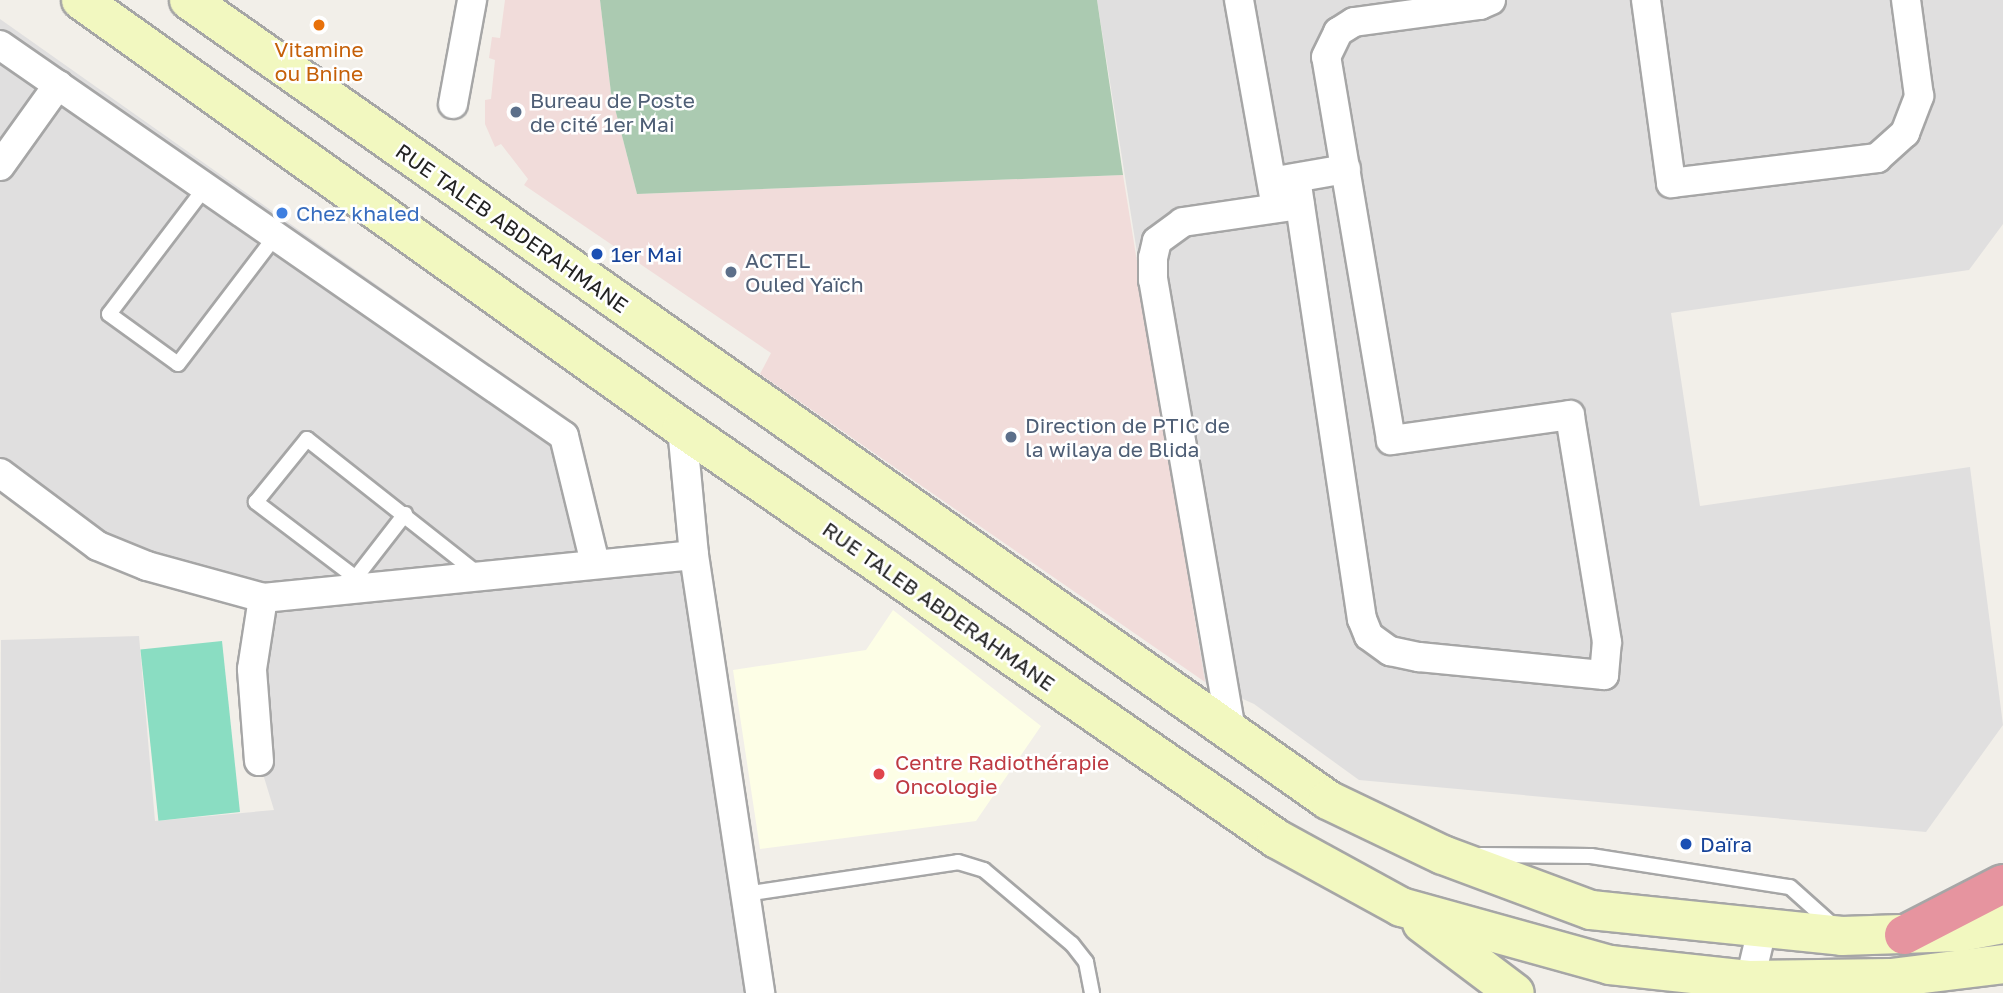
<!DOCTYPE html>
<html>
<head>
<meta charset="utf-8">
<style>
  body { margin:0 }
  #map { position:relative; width:2003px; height:993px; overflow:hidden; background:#f2efe9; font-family:"Golos Text",sans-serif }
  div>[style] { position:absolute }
  .residential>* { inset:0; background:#e0dfdf }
  .commercial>* { inset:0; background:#f1dcda }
  .education>* { inset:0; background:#fdfee6 }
  .cemetery>* { inset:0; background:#abcab1 }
  .pitch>* { inset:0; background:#8addc2; transform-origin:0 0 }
  .roads { filter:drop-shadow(2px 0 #a6a6a6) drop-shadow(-2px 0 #a6a6a6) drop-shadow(0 2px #a6a6a6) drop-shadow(0 -2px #a6a6a6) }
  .lane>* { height:14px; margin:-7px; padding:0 7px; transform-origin:7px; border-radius:7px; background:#fff }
  .street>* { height:28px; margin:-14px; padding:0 14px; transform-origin:14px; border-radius:14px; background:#fff }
  .secondary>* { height:38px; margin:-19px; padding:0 19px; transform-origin:19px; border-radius:19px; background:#f2f8c0 }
  .highway>* { height:38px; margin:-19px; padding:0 19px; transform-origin:19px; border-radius:19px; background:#e6949f }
  .dots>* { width:19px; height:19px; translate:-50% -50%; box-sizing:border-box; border:4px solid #fff; border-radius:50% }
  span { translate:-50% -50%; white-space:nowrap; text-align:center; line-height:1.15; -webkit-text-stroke:5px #fff; paint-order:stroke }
  .food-label { font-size:21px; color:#c56008 }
  .service-label { font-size:21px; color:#4e5e75 }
  .left { translate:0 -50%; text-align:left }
  .shop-label { font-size:21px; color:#366cbe }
  .street-label { font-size:21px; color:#222 }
  .transit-label { font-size:21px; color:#164399 }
  .health-label { font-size:21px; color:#be3a42 }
</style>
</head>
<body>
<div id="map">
  <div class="residential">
    <i style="clip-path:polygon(1097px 0,2003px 0,2003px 224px,1969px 270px,1671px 313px,1700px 506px,1970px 467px,2003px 725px,1926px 832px,1359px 780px,1254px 704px,1205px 682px)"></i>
    <i style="clip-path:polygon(0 19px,564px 417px,595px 563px,694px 555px,760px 993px,0 993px,1px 640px,139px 636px,155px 821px,274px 810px,259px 761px,263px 598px,147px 566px,0 473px)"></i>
  </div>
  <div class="commercial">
    <i style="clip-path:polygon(505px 0,600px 0,611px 93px,637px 194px,1123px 175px,1205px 682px,760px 374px,771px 353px,524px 185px,528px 179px,501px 144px,495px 147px,485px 124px,485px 100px,491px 99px,495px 60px,489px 58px,492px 37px,500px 38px)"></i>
  </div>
  <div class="education">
    <i style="clip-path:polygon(893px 610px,1041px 726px,976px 821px,760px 849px,733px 670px,866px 650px)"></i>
  </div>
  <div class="cemetery">
    <i style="clip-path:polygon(600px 0,1097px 0,1123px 175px,637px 194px,611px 93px)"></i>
  </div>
  <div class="pitch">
    <i style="left:222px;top:641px;width:172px;height:82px;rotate:84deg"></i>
  </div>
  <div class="roads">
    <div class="lane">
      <i style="left:207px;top:185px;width:162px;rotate:127.2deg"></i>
      <i style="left:109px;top:314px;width:85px;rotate:35.9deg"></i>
      <i style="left:178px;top:364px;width:163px;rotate:-52.7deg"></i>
      <i style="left:356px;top:578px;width:126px;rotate:-142.8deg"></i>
      <i style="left:256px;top:502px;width:81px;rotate:-51deg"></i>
      <i style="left:307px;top:439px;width:218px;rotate:38.3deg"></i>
      <i style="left:350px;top:585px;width:90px;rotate:-52.2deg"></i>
      <i style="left:1481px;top:855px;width:110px;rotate:0.5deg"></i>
      <i style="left:1591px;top:856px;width:201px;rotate:8.9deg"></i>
      <i style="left:1790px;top:887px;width:63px;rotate:41.8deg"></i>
      <i style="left:745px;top:894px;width:215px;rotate:-8.5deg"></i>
      <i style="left:958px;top:862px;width:27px;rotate:17deg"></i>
      <i style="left:984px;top:870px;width:115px;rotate:40.1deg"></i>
      <i style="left:1072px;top:944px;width:23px;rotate:52deg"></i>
      <i style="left:1086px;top:962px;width:32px;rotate:79deg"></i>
    </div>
    <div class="street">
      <i style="left:1239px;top:0;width:211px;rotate:79.9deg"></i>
      <i style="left:1646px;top:0;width:185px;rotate:82.2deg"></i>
      <i style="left:1671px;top:183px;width:208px;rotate:-6.9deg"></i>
      <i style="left:1877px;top:158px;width:38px;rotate:-42deg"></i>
      <i style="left:1905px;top:133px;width:40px;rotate:-69deg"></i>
      <i style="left:1919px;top:96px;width:97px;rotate:-97.7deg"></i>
      <i style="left:0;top:45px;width:686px;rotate:34.73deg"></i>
      <i style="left:564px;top:436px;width:131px;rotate:76.3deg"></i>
      <i style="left:453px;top:104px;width:106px;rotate:-79.6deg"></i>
      <i style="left:0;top:166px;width:100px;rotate:-54.4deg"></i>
      <i style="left:1296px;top:178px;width:446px;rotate:81.5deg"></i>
      <i style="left:1362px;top:619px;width:18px;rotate:68deg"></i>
      <i style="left:1369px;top:636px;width:26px;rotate:36deg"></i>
      <i style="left:1390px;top:651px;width:30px;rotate:12deg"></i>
      <i style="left:1419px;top:657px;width:186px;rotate:5.6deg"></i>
      <i style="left:1604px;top:675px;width:33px;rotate:-85deg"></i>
      <i style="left:1607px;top:642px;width:230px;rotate:-99.3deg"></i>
      <i style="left:1570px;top:415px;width:181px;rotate:172deg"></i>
      <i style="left:1391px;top:440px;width:388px;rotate:-99.6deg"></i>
      <i style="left:1326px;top:57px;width:28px;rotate:-64deg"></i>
      <i style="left:1338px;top:32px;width:19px;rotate:-32deg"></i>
      <i style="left:1354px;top:22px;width:127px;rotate:-7.7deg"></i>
      <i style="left:1480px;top:5px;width:12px;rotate:-24deg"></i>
      <i style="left:1277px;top:181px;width:70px;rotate:-9.9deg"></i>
      <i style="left:682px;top:428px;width:128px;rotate:84.6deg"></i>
      <i style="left:694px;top:555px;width:443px;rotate:81.4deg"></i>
      <i style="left:0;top:473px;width:122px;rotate:36.7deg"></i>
      <i style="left:98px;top:546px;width:53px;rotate:22.2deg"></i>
      <i style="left:147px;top:566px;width:120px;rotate:15.4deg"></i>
      <i style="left:263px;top:598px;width:433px;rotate:-5.7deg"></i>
      <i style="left:1232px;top:736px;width:463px;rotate:-99.8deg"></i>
      <i style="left:1153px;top:280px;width:22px;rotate:-90deg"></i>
      <i style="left:1153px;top:258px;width:17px;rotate:-77deg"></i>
      <i style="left:1157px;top:241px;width:32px;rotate:-36deg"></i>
      <i style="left:1183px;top:222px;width:118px;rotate:-8.3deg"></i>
      <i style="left:259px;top:761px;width:92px;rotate:-94.4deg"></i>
      <i style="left:252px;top:669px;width:72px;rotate:-81.2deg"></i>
      <i style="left:1747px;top:993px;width:66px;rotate:-76.8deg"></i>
    </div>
    <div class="secondary">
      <i style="left:81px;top:0;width:738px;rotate:35.46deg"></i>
      <i style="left:682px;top:428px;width:723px;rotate:34.64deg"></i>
      <i style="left:1277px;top:839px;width:141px;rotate:28.7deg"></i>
      <i style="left:1401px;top:907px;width:217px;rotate:15.5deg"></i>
      <i style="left:1610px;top:965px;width:139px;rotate:6.2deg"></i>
      <i style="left:1748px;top:980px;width:143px;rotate:-0.8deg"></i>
      <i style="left:1891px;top:978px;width:113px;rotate:-7.1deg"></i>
      <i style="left:189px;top:0;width:1392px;rotate:35.08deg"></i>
      <i style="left:1328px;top:800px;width:127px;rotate:25.6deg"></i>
      <i style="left:1443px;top:855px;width:158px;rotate:20.4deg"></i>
      <i style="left:1591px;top:910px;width:252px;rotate:5.9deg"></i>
      <i style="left:1842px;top:936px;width:119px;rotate:-1.9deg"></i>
      <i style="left:1961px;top:932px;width:43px;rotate:-10.8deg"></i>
      <i style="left:1422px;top:923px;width:116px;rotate:37deg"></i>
    </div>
    <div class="highway">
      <i style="left:1904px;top:935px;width:111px;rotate:-27.3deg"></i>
    </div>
  </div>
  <div class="dots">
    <i style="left:319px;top:25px;background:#e8710a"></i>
    <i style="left:516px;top:112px;background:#5c6f8a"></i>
    <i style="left:282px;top:213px;background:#3f7fe0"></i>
    <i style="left:597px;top:254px;background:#1a4fb4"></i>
    <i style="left:731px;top:272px;background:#5c6f8a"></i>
    <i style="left:1011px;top:437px;background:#5c6f8a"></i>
    <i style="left:879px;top:774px;background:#e0444e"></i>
    <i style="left:1686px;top:844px;background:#1a4fb4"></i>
  </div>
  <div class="food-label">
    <span style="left:319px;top:61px">Vitamine<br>ou Bnine</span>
  </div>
  <div class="service-label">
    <span class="left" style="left:530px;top:112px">Bureau de Poste<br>de cité 1er Mai</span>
    <span class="left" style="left:745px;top:272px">ACTEL<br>Ouled Yaïch</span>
    <span class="left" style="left:1025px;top:437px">Direction de PTIC de<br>la wilaya de Blida</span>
  </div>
  <div class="shop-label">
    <span class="left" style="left:296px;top:213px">Chez khaled</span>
  </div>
  <div class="street-label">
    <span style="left:512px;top:228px;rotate:35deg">RUE TALEB ABDERAHMANE</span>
    <span style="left:939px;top:606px;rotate:35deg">RUE TALEB ABDERAHMANE</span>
  </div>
  <div class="transit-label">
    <span class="left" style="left:611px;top:254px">1er Mai</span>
    <span class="left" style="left:1700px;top:844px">Daïra</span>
  </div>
  <div class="health-label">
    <span class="left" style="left:895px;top:774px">Centre Radiothérapie<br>Oncologie</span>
  </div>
</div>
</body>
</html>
